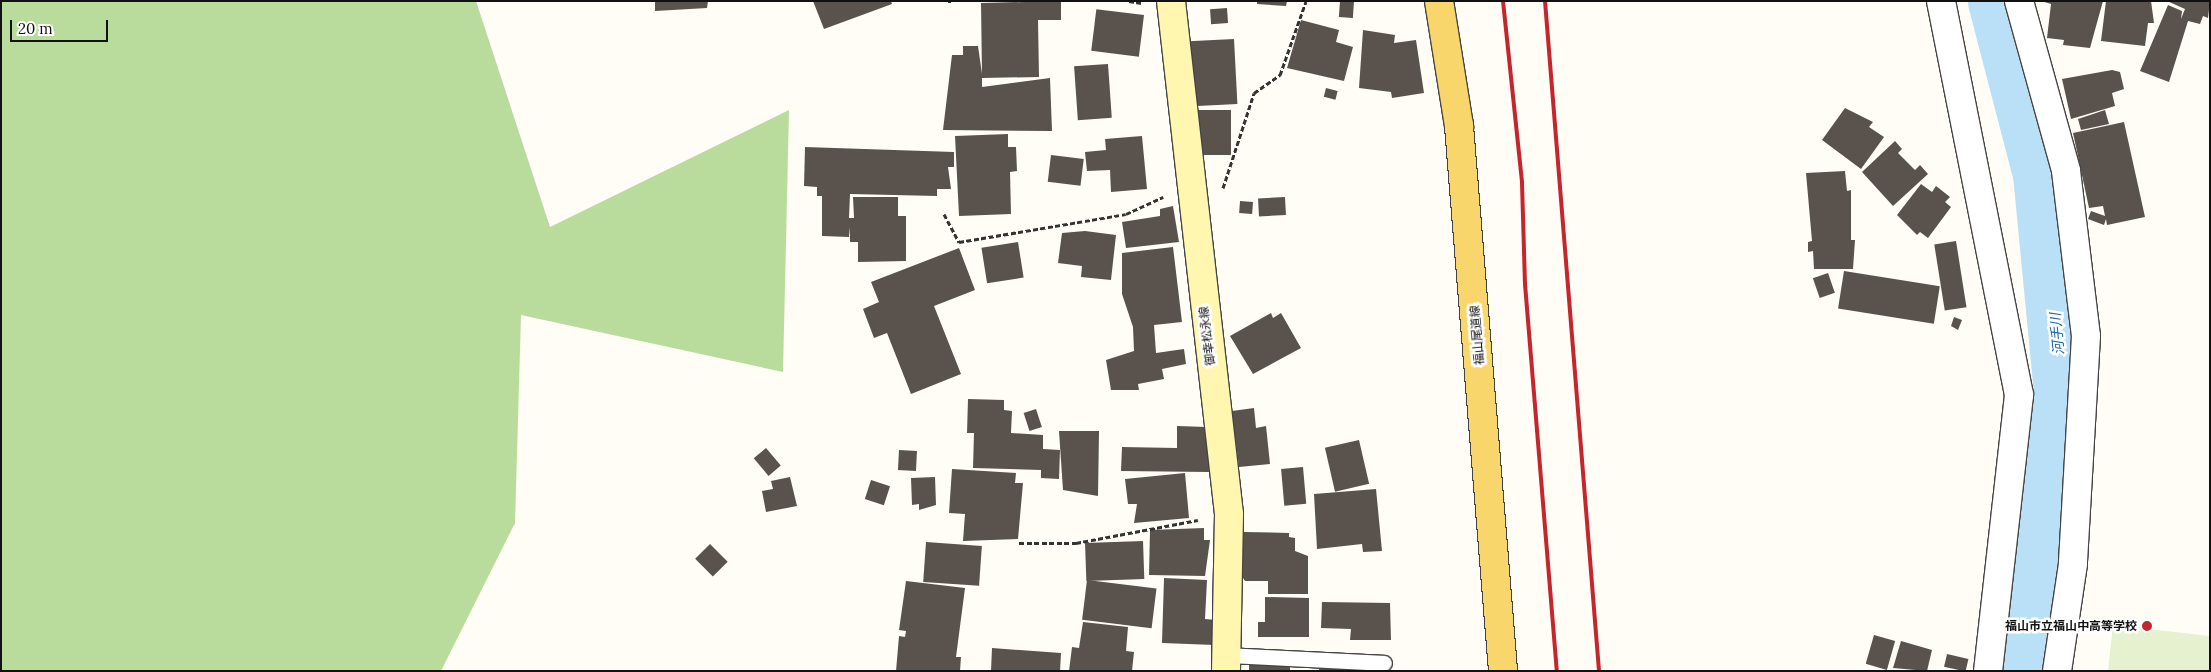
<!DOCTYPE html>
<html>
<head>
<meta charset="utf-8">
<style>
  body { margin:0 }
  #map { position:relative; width:2211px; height:672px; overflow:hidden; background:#fffdf5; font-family:Lora,"Noto Sans JP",serif }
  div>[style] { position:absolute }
  .forest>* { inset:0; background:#b9dc9c }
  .pitch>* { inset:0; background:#e6f2cf }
  .river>* { height:59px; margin:-29.5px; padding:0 29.5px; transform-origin:29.5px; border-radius:29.5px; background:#b9e0f7 }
  .building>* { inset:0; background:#5a524d; transform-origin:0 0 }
  .path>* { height:3px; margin-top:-1.5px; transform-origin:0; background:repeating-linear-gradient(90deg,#333 0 5px,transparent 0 7.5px) }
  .roads { filter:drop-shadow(1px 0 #444) drop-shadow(-1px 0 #444) drop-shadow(0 1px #444) drop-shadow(0 -1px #444) }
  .service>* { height:15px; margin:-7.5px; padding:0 7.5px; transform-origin:7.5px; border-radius:7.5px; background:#fff }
  .minor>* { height:28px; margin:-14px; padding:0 14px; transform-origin:14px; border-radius:14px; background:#fff }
  .secondary>* { height:28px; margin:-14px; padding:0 14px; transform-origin:14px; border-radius:14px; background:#fff6b0 }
  .primary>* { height:28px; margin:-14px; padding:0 14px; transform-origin:14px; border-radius:14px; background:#f9d66b }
  .rail>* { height:4px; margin:-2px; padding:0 2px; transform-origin:2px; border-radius:2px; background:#c4262e }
  .dots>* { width:14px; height:14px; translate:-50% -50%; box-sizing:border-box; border:2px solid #fff; border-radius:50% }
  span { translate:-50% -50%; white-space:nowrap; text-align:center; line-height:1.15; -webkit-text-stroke:5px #fff; paint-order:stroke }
  .street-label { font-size:12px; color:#111 }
  .poi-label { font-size:12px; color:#111; font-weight:700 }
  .right { translate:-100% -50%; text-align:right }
  .water-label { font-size:14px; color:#1768a6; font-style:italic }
  .frame { position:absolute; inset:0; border:2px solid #111; pointer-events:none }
  .scale { position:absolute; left:10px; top:20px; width:98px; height:22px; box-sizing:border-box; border:2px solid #111; border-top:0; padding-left:6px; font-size:15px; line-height:18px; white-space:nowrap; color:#111; -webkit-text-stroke:4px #fff; paint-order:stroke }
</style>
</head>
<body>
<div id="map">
  <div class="forest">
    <i style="clip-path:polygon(1px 1px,476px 1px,550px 227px,789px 110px,783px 372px,521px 315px,515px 523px,441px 671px,1px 671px)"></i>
  </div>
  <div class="pitch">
    <i style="clip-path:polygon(2113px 625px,2210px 636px,2210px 671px,2108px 671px)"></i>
  </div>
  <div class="river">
    <i style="left:1997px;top:1px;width:179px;rotate:75.4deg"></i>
    <i style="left:2042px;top:174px;width:220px;rotate:84.5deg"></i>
    <i style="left:2063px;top:393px;width:223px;rotate:96.4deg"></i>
    <i style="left:2038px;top:615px;width:57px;rotate:103.1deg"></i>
  </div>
  <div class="building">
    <i style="clip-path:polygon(655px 1px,708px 1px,707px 8px,655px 11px)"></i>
    <i style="clip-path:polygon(813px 1px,891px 1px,892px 4px,824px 29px)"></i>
    <i style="clip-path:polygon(1061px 1px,1061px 20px,1038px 20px,1039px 77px,982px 78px,982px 87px,1050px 78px,1052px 131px,943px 130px,952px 55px,963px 55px,963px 46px,978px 46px,982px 74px,981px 3px)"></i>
    <i style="clip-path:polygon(1257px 1px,1287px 1px,1286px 6px,1257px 4px)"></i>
    <i style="left:1340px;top:1px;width:14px;height:16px;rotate:4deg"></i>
    <i style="clip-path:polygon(2041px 1px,2103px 1px,2090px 48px,2063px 45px,2064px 40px,2047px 38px,2051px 4px)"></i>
    <i style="clip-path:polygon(2106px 1px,2151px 1px,2154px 23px,2148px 23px,2145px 46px,2101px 41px)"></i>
    <i style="clip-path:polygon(2167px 1px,2210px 1px,2208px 18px,2203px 16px,2200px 24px,2188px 21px,2169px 82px,2140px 71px,2168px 5px,2182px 11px,2181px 19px,2185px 9px)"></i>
    <i style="left:1227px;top:8px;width:15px;height:17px;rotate:86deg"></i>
    <i style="left:1144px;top:15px;width:42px;height:48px;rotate:97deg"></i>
    <i style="clip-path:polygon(1301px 20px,1339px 30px,1336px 42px,1353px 47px,1344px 81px,1287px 68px)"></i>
    <i style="clip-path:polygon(1363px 30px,1395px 35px,1394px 43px,1416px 40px,1424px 93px,1392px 98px,1391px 92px,1359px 88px)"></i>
    <i style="left:1234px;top:39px;width:65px;height:45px;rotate:87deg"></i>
    <i style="left:1108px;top:64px;width:54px;height:34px;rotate:86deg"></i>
    <i style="clip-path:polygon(2112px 70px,2120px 72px,2124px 89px,2112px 93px,2115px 106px,2071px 119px,2062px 79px)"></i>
    <i style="left:1326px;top:88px;width:12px;height:9px;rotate:14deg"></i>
    <i style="clip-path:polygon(1845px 108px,1873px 122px,1869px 127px,1884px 137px,1861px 169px,1822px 140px)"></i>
    <i style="left:1195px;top:110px;width:36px;height:45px"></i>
    <i style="clip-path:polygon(2105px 110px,2109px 124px,2081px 130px,2078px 119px)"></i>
    <i style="clip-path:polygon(2124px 122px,2145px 217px,2107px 225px,2106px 219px,2104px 225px,2088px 219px,2091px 211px,2105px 216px,2103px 206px,2089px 208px,2073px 133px)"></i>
    <i style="clip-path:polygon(1008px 134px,1008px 147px,1016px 147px,1017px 171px,1010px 172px,1011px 214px,959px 216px,955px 136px)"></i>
    <i style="clip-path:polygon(1142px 136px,1147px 189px,1111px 192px,1110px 170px,1087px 171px,1085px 152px,1106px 150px,1105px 139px)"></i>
    <i style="clip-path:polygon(1895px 141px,1902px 149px,1898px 153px,1915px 170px,1920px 165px,1928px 174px,1893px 206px,1862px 172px)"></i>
    <i style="clip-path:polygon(805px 147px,954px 152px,954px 167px,948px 167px,951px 189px,937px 189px,937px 196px,850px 194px,849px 218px,854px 218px,853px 197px,898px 197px,898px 216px,906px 216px,906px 261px,858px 262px,858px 242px,850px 242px,850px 227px,849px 237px,822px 236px,822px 196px,817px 196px,817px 187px,804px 186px)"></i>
    <i style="left:1051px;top:155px;width:33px;height:27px;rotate:7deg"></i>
    <i style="clip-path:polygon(1845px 171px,1847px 191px,1851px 190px,1851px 240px,1855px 240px,1853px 269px,1814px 269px,1813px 251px,1808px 252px,1808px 242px,1812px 241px,1806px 173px)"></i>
    <i style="clip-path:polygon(1921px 184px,1932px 192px,1936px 186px,1950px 197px,1945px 202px,1951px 207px,1928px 238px,1920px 232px,1917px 235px,1897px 215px)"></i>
    <i style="left:1285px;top:197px;width:18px;height:27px;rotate:87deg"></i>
    <i style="left:1240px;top:201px;width:13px;height:12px;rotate:4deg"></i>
    <i style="clip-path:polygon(1173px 206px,1179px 242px,1126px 248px,1122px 222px,1160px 216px,1160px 209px)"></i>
    <i style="clip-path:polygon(1085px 231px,1116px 235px,1111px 280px,1081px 277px,1082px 266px,1058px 263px,1062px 233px)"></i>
    <i style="left:1956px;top:241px;width:67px;height:22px;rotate:81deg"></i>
    <i style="left:1018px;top:242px;width:36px;height:37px;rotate:81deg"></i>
    <i style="clip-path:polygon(1173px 247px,1182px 322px,1154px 325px,1156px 353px,1184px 349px,1186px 364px,1162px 369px,1164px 379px,1138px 384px,1139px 390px,1111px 390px,1106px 360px,1134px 351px,1133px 327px,1122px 294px,1122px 253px)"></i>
    <i style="clip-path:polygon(959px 248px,975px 290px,934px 306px,961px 374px,911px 394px,887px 333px,874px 338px,863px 309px,879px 302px,871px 282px)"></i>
    <i style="left:1844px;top:271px;width:97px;height:38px;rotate:9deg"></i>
    <i style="left:1828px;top:273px;width:21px;height:16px;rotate:71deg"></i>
    <i style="clip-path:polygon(1271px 313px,1273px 318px,1281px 313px,1301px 348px,1253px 374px,1230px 336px)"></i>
    <i style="clip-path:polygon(1954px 317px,1962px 320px,1958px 330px,1951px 326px)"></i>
    <i style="clip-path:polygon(968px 399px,1004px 400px,1004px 410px,1012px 411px,1011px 433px,1043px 435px,1043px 449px,1060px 450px,1059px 479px,1041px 478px,1041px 470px,973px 468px,974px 433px,967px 433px)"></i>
    <i style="clip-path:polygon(1254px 408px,1256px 428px,1266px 426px,1270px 464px,1239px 467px,1232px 411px)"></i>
    <i style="left:1036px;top:409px;width:19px;height:13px;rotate:72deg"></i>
    <i style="clip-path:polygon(1177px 426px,1207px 427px,1209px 472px,1121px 471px,1122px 447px,1177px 448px)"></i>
    <i style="clip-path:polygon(1059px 431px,1099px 431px,1098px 496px,1063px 490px)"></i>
    <i style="left:1359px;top:440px;width:45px;height:35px;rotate:77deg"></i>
    <i style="left:766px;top:448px;width:23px;height:16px;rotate:50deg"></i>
    <i style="left:899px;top:450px;width:18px;height:20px;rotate:3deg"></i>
    <i style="left:1303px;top:467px;width:37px;height:22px;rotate:85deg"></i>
    <i style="clip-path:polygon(952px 469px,1016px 473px,1015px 483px,1023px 483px,1018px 539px,963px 541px,965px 514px,949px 513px)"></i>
    <i style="clip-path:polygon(1185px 473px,1189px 518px,1134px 523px,1137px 504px,1128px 504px,1125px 479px)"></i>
    <i style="clip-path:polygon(790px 477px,797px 506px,766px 512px,762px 491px,773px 489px,771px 481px)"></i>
    <i style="clip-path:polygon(935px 477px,936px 505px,919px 510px,919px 504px,912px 505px,911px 478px)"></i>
    <i style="left:871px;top:480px;width:20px;height:20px;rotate:18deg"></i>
    <i style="clip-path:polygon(1376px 489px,1382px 551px,1363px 552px,1362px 544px,1317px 549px,1314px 494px)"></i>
    <i style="clip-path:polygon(1204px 528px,1204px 540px,1210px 540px,1205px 576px,1149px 575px,1150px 530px)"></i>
    <i style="clip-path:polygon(1244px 532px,1289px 533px,1289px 537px,1295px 538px,1295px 551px,1308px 556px,1308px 594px,1268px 594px,1268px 581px,1245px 581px,1241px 575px)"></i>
    <i style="left:1143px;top:541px;width:38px;height:58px;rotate:88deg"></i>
    <i style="left:926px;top:542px;width:56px;height:40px;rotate:4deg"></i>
    <i style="left:710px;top:544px;width:25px;height:21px;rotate:45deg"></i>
    <i style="clip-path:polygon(1164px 578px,1207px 580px,1205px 619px,1216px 620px,1215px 645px,1162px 643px)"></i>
    <i style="left:1087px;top:580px;width:70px;height:40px;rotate:7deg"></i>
    <i style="clip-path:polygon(906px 581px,965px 588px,956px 657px,961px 657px,960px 671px,896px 671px,899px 636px,905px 637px,906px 631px,899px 630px)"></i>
    <i style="clip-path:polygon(1265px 597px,1309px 598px,1309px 637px,1258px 637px,1258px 622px,1265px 622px)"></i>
    <i style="clip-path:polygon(1322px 602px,1390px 603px,1391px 640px,1350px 640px,1351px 629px,1321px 628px)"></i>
    <i style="clip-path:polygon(1083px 622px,1128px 627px,1126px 651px,1134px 652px,1132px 671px,1069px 671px,1072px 647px,1079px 648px)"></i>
    <i style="left:1874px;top:635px;width:22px;height:30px;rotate:16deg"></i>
    <i style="clip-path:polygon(1901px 641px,1932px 650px,1927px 671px,1893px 668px)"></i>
    <i style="clip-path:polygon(992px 648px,1061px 653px,1060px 671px,991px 671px)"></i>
    <i style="left:1947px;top:654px;width:22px;height:13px;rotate:13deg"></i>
    <i style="clip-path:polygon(1249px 664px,1290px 665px,1290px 671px,1249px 671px)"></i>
    <i style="clip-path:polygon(1319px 665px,1380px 667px,1380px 671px,1319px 671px)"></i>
  </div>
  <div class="path">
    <i style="left:948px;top:1px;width:3px"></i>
    <i style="left:1129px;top:1px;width:13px;rotate:9deg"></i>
    <i style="left:1223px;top:188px;width:100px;rotate:-71.9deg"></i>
    <i style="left:1254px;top:93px;width:32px;rotate:-35deg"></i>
    <i style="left:1280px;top:75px;width:78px;rotate:-70.6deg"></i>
    <i style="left:944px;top:214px;width:32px;rotate:62deg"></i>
    <i style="left:959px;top:242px;width:169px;rotate:-9.5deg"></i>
    <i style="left:1126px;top:214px;width:41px;rotate:-24.7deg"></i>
    <i style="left:1019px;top:543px;width:57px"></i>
    <i style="left:1076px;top:543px;width:124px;rotate:-10.7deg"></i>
  </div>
  <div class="roads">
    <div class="service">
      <i style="left:1227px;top:655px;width:157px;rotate:2.9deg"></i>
    </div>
    <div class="minor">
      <i style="left:1941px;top:1px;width:402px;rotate:78.8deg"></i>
      <i style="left:2019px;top:395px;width:278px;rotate:96.4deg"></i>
      <i style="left:2019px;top:1px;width:176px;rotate:74.5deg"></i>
      <i style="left:2066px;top:171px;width:166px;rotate:83.1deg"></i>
      <i style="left:2086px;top:336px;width:228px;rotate:93.3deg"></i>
      <i style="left:2073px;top:564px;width:108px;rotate:98.5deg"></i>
    </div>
    <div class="secondary">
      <i style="left:1171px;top:1px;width:516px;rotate:83.55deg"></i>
      <i style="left:1229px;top:514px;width:157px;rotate:91.1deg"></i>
    </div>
    <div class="primary">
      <i style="left:1439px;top:1px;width:127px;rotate:80.9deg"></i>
      <i style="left:1459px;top:126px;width:547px;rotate:85.38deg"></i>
    </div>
  </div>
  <div class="rail">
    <i style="left:1503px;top:1px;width:183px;rotate:84deg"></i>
    <i style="left:1522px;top:183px;width:101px;rotate:88.3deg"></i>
    <i style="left:1525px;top:284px;width:388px;rotate:85.3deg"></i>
    <i style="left:1545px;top:1px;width:672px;rotate:85.39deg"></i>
  </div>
  <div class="dots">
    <i style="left:2147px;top:626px;background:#c4262e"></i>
  </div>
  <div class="street-label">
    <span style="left:1477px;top:335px;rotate:-95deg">福山尾道線</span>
    <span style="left:1207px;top:336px;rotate:-97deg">御幸松永線</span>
  </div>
  <div class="poi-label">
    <span class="right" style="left:2137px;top:626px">福山市立福山中高等学校</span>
  </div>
  <div class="water-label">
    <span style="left:2057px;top:334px;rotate:-95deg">河手川</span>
  </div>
  <div class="frame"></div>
  <div class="scale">20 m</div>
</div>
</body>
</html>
